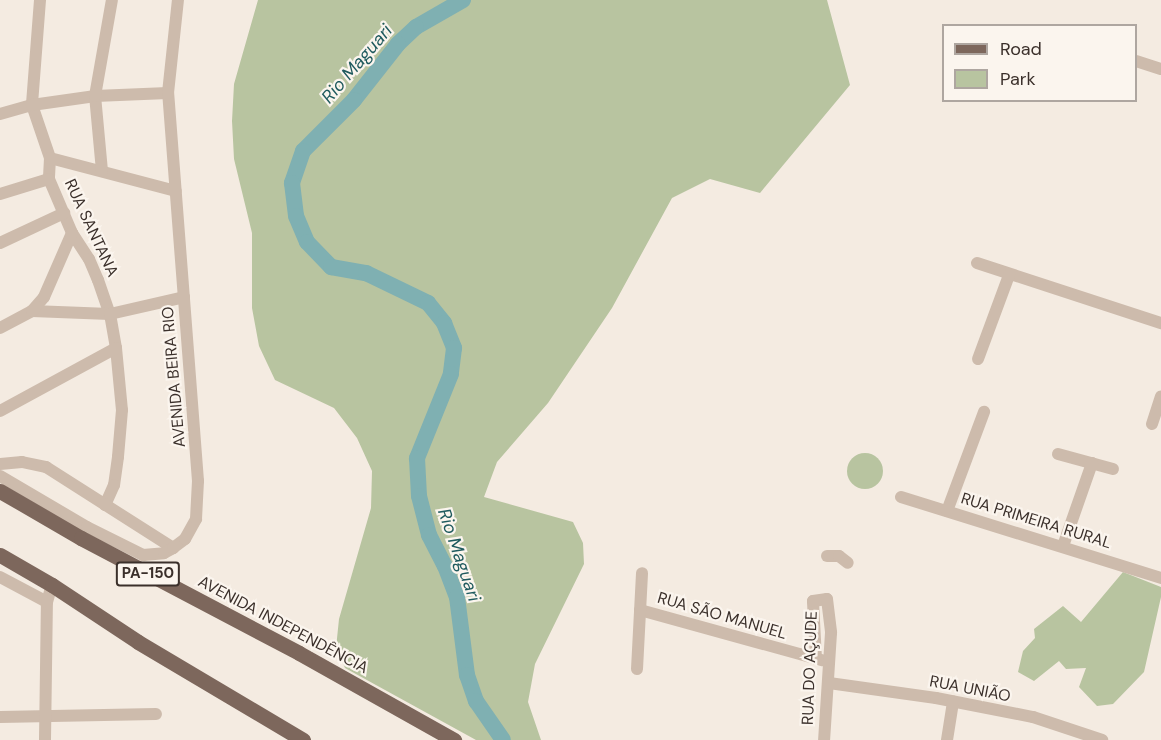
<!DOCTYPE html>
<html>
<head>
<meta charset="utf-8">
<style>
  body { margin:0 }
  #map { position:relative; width:1161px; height:740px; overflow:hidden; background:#f4ebe1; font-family:"DM Sans",sans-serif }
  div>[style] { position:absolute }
  .green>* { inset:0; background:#b8c4a0 }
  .round { border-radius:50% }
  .river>* { height:16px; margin:-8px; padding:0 8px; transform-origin:8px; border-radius:8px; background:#7fb0b2 }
  .minor>* { height:12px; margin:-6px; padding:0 6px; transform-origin:6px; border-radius:6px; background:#cdbbac }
  .major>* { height:15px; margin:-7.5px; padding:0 7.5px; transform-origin:7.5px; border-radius:7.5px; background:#7d675c }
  span { translate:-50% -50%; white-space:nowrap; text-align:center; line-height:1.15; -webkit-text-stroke:4.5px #fbf5ee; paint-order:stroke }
  .shield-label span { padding:2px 4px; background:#fbf5ee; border:2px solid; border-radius:4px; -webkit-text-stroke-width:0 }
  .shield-label { font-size:15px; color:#3b302b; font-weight:700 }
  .street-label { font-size:16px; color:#3b302b }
  .water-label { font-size:18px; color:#1f5a5e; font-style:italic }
  .legend { position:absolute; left:942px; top:24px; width:195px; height:78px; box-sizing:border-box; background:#fbf5ee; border:2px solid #aea6a0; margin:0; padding:8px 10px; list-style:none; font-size:18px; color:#3b302b }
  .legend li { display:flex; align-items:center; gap:12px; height:30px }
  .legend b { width:30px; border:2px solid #aea6a0 }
</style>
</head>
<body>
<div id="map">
  <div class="green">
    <i style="clip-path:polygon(258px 0,827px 0,850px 85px,760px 193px,710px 179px,672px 198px,612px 308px,548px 403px,497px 462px,484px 497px,573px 522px,583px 543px,584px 564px,535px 664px,528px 702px,541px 740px,476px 740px,345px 668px,336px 648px,339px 619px,371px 508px,372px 471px,357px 438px,334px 408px,275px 380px,259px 346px,252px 308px,252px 233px,234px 159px,232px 121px,234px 84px)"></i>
    <i class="round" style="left:847px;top:453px;width:36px;height:36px"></i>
    <i style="clip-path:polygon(1123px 572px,1161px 587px,1161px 597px,1144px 672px,1113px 704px,1097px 706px,1079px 687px,1086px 668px,1066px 669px,1059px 661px,1034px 681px,1018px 672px,1023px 651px,1035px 638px,1034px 629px,1063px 606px,1081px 622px)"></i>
  </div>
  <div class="river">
    <i style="left:463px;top:0;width:54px;rotate:150.1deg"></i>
    <i style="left:416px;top:27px;width:25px;rotate:137deg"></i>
    <i style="left:398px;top:44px;width:71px;rotate:128.2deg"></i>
    <i style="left:354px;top:100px;width:72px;rotate:135deg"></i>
    <i style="left:303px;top:151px;width:34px;rotate:109deg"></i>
    <i style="left:292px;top:183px;width:33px;rotate:83deg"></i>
    <i style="left:296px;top:216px;width:28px;rotate:67deg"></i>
    <i style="left:307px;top:242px;width:35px;rotate:46deg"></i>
    <i style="left:331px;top:267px;width:36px;rotate:10deg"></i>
    <i style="left:366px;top:273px;width:69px;rotate:25.8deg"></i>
    <i style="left:428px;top:303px;width:26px;rotate:51deg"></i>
    <i style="left:444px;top:323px;width:27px;rotate:68deg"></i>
    <i style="left:454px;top:348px;width:26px;rotate:97deg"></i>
    <i style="left:451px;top:374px;width:91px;rotate:112deg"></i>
    <i style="left:417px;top:458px;width:38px;rotate:87deg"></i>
    <i style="left:419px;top:496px;width:40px;rotate:75.6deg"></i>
    <i style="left:429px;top:535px;width:35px;rotate:63deg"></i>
    <i style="left:445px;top:566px;width:33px;rotate:69deg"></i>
    <i style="left:457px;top:597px;width:79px;rotate:82.7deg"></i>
    <i style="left:467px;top:675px;width:28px;rotate:71deg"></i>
    <i style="left:476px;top:701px;width:47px;rotate:55.3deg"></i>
  </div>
  <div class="minor">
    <i style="left:40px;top:0;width:105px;rotate:94.4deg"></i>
    <i style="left:32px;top:105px;width:56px;rotate:71.2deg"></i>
    <i style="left:50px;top:158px;width:21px;rotate:93deg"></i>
    <i style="left:49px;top:179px;width:59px;rotate:66.9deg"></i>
    <i style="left:72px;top:233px;width:31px;rotate:57deg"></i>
    <i style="left:89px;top:259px;width:23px;rotate:67deg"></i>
    <i style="left:98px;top:280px;width:36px;rotate:71deg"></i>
    <i style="left:110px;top:314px;width:35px;rotate:80deg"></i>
    <i style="left:116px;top:348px;width:62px;rotate:84.5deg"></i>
    <i style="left:122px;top:410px;width:47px;rotate:94.9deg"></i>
    <i style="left:118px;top:457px;width:28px;rotate:98deg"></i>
    <i style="left:114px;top:485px;width:22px;rotate:114deg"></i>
    <i style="left:1136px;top:61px;width:26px;rotate:18deg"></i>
    <i style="left:0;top:114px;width:33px;rotate:-16deg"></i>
    <i style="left:32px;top:105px;width:64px;rotate:-8.1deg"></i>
    <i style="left:95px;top:96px;width:73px;rotate:-2.4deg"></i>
    <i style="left:50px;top:158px;width:130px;rotate:14.7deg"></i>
    <i style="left:102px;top:171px;width:75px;rotate:-95.3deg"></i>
    <i style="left:95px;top:96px;width:97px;rotate:-80deg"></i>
    <i style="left:0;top:194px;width:51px;rotate:-17deg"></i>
    <i style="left:0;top:243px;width:71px;rotate:-25.1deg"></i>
    <i style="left:977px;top:263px;width:194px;rotate:18.1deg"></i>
    <i style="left:32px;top:311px;width:78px;rotate:2.2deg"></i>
    <i style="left:110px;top:314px;width:76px;rotate:-12.9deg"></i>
    <i style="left:0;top:328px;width:36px;rotate:-28deg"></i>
    <i style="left:32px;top:311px;width:18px;rotate:-49deg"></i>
    <i style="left:44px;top:297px;width:70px;rotate:-66.4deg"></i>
    <i style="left:978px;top:359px;width:90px;rotate:-69.7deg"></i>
    <i style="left:0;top:411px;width:132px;rotate:-28.5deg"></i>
    <i style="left:1152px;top:424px;width:29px;rotate:-72deg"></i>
    <i style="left:1058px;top:454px;width:57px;rotate:15.3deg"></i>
    <i style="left:0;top:464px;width:22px;rotate:-5deg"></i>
    <i style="left:22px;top:462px;width:25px;rotate:12deg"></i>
    <i style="left:46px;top:467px;width:151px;rotate:32.5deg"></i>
    <i style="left:0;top:476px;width:101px;rotate:30.4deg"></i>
    <i style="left:87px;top:527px;width:63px;rotate:26.6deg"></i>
    <i style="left:143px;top:555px;width:21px;rotate:-5deg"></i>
    <i style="left:164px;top:553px;width:10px;rotate:-29deg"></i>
    <i style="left:173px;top:548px;width:15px;rotate:-37deg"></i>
    <i style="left:185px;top:539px;width:23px;rotate:-61deg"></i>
    <i style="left:196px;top:519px;width:38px;rotate:-87deg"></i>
    <i style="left:198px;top:481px;width:389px;rotate:-94.4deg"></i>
    <i style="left:168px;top:93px;width:94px;rotate:-83.9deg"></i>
    <i style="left:901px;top:497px;width:272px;rotate:17.3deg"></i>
    <i style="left:947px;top:511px;width:106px;rotate:-69.5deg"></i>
    <i style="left:1063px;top:546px;width:88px;rotate:-70.7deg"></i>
    <i style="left:827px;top:556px;width:12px"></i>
    <i style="left:839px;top:556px;width:11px;rotate:38deg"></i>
    <i style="left:0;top:577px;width:53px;rotate:28deg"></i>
    <i style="left:640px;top:610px;width:189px;rotate:15.4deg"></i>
    <i style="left:816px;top:659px;width:58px;rotate:-93deg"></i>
    <i style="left:813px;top:601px;width:14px;rotate:-8deg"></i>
    <i style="left:827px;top:599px;width:34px;rotate:83deg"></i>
    <i style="left:831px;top:633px;width:107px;rotate:93.7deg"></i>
    <i style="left:637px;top:669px;width:96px;rotate:-87deg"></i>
    <i style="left:829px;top:683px;width:108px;rotate:8deg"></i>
    <i style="left:936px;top:698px;width:99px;rotate:11.1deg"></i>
    <i style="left:1033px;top:717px;width:73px;rotate:18.4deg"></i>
    <i style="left:0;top:717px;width:156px;rotate:-1.1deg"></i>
    <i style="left:45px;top:740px;width:138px;rotate:-89.2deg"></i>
    <i style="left:47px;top:602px;width:18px;rotate:-74deg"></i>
    <i style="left:947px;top:740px;width:39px;rotate:-81deg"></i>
  </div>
  <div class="major">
    <i style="left:0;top:491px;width:94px;rotate:30.1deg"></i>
    <i style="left:81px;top:538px;width:246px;rotate:27.8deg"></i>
    <i style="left:299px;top:653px;width:178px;rotate:29.3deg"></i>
    <i style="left:0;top:555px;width:60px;rotate:30deg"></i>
    <i style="left:52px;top:585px;width:103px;rotate:33.5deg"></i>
    <i style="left:138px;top:642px;width:192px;rotate:30.7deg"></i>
  </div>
  <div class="shield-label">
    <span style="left:148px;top:574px">PA-150</span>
  </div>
  <div class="street-label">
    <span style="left:91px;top:228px;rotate:65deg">RUA SANTANA</span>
    <span style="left:174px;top:377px;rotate:-95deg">AVENIDA BEIRA RIO</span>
    <span style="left:1036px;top:521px;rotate:17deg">RUA PRIMEIRA RURAL</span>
    <span style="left:722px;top:616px;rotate:16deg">RUA SÃO MANUEL</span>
    <span style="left:283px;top:625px;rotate:28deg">AVENIDA INDEPENDÊNCIA</span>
    <span style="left:810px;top:668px;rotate:-88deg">RUA DO AÇUDE</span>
    <span style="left:970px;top:689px;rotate:11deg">RUA UNIÃO</span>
  </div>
  <div class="water-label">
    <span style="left:357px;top:64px;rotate:-49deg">Rio Maguari</span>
    <span style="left:459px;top:555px;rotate:71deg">Rio Maguari</span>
  </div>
  <ul class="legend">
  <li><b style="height:8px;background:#7d675c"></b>Road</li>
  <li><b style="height:16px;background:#b8c4a0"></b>Park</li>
  </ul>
</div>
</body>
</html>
